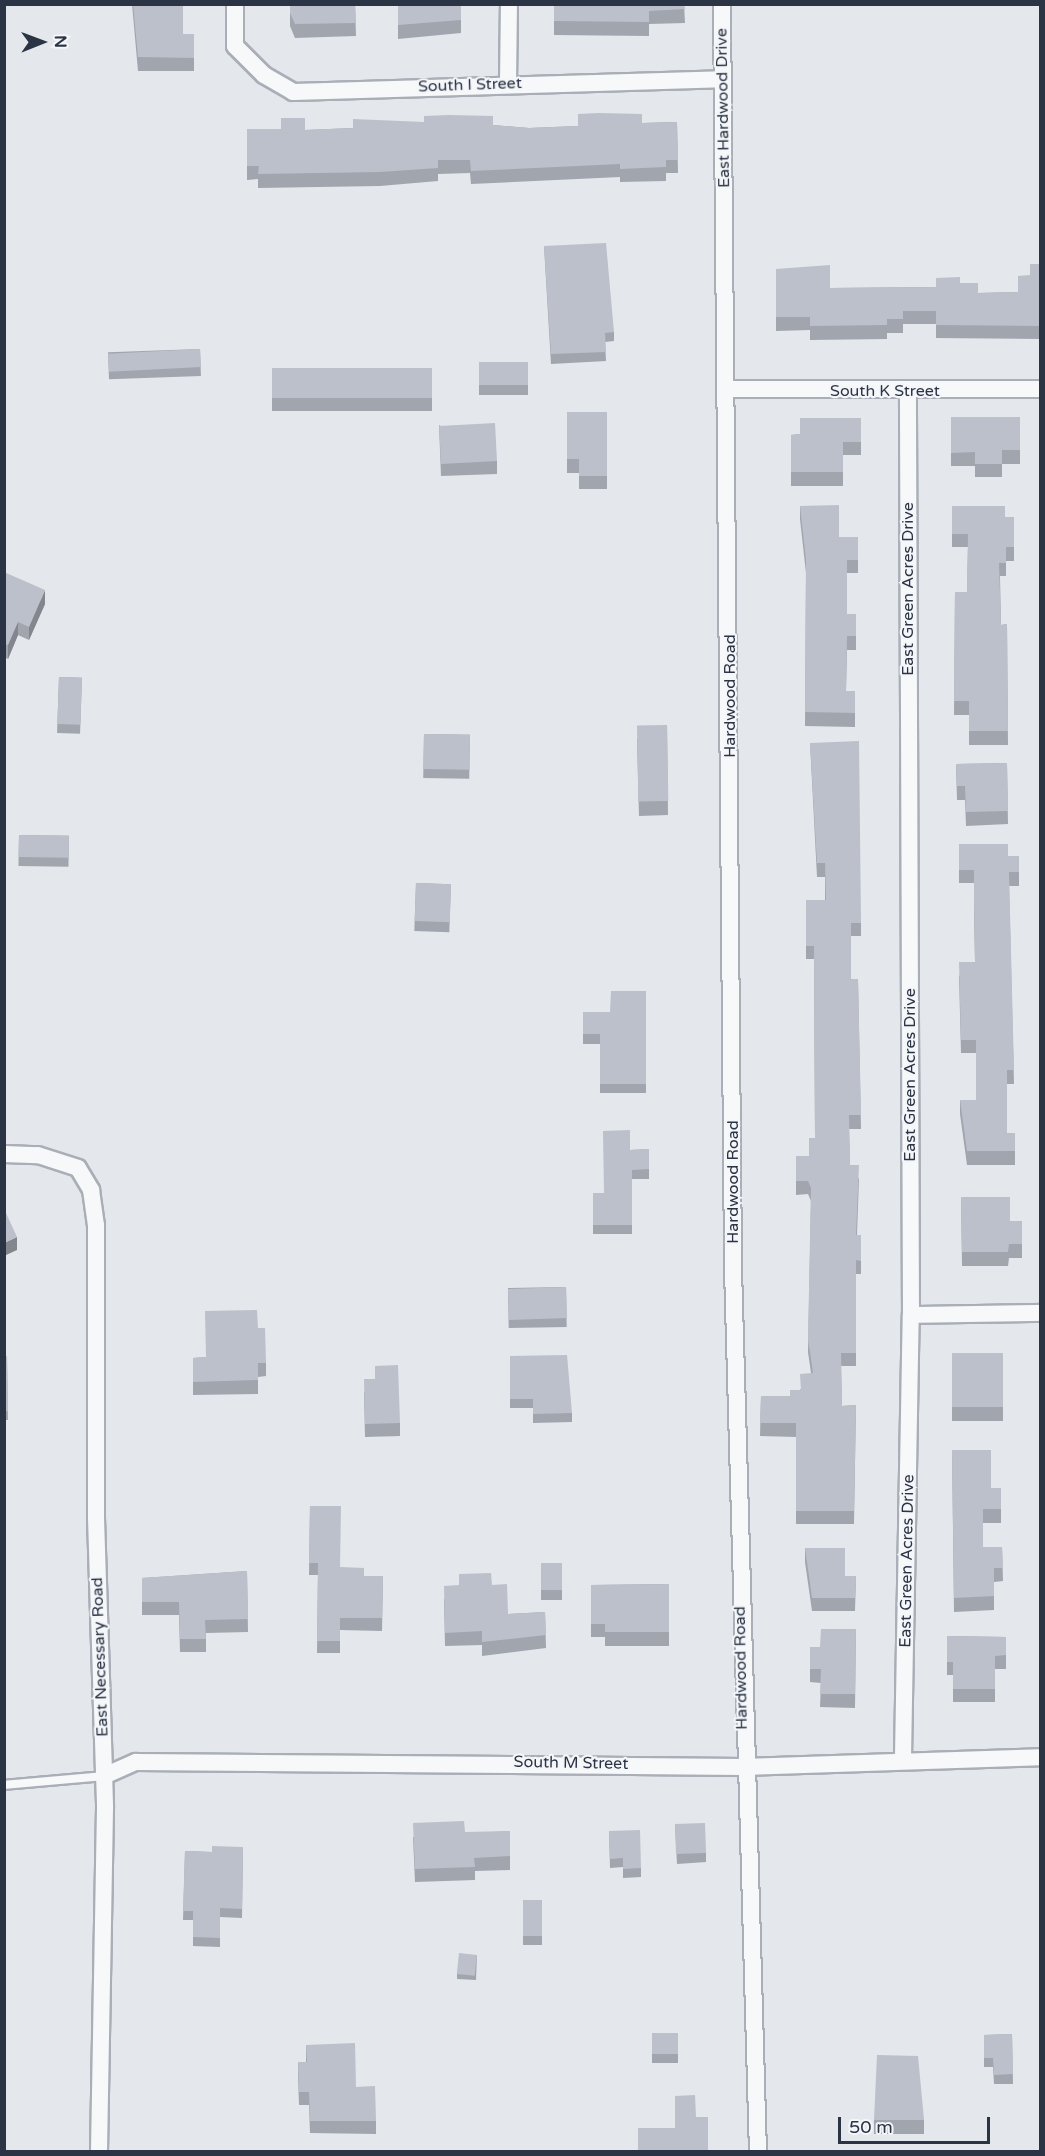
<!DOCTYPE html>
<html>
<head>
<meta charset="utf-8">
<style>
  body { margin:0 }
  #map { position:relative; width:1045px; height:2156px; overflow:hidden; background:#e4e7ec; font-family:"Varela Round",sans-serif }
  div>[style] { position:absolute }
  .roads { filter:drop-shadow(2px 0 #a9aeb7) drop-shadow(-2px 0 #a9aeb7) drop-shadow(0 2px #a9aeb7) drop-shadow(0 -2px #a9aeb7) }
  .lane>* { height:8px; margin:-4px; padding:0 4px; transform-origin:4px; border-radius:4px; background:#f7f8fa }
  .street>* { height:16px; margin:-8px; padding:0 8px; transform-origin:8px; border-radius:8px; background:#f7f8fa }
  .wall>* { inset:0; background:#a1a5ae; transform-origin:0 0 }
  .shaded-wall>* { inset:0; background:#83868d }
  .building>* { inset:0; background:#bbc0ca; transform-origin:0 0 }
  span { translate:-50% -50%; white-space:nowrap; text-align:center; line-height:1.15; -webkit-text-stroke:4.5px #f4f6f9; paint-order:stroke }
  .street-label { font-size:16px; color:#2b3445 }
  .frame { position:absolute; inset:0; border:6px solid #2b3445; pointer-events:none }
  .north { position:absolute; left:12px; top:12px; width:60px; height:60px; -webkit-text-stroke:4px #f4f6f9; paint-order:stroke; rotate:89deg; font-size:16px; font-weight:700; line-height:24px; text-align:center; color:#2b3445 }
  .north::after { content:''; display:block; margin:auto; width:21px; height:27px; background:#2b3445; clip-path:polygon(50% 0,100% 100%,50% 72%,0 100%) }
  .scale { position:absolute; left:838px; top:2117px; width:152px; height:27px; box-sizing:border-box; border:3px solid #2b3445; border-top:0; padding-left:8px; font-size:18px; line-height:21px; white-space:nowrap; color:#2b3445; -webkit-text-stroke:4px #f4f6f9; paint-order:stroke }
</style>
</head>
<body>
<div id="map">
  <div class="roads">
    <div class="lane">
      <i style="left:4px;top:1785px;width:100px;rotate:-5.1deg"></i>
    </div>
    <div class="street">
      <i style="left:235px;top:4px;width:42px;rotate:90deg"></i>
      <i style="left:235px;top:46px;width:41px;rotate:45deg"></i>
      <i style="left:264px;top:75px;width:34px;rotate:30deg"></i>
      <i style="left:293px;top:92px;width:429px;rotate:-1.7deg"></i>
      <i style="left:722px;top:4px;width:1265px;rotate:89.5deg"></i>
      <i style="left:733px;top:1269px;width:883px;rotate:88.38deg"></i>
      <i style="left:508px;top:83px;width:79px;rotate:-89.3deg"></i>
      <i style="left:729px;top:389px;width:311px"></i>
      <i style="left:4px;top:1154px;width:34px;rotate:2deg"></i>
      <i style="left:38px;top:1155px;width:42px;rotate:18deg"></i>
      <i style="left:78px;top:1168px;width:26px;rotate:59deg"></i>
      <i style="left:91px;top:1190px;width:35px;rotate:82deg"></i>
      <i style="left:96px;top:1225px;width:293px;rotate:90deg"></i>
      <i style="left:96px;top:1518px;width:290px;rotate:88.2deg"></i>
      <i style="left:105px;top:1808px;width:344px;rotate:91deg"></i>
      <i style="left:911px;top:1315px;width:129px;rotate:-0.9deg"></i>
      <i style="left:903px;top:1757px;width:442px;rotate:-89deg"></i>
      <i style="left:911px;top:1315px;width:923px;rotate:-90.19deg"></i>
      <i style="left:104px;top:1776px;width:35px;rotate:-24deg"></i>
      <i style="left:136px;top:1762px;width:607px;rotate:0.47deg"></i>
      <i style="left:743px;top:1767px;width:297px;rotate:-1.9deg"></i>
    </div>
  </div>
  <div class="wall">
    <i style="clip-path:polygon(132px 4px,183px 4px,183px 34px,194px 34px,194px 71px,138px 71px)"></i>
    <i style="clip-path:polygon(290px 4px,355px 4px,356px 36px,295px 38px,290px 26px)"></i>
    <i style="clip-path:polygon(398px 4px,461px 4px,461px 33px,398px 39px)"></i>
    <i style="clip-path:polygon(554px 4px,684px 4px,685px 23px,649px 24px,649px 36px,554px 35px)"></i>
    <i style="clip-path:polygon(578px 114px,642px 123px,677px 122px,678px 173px,666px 173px,666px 181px,620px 182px,620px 177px,471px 184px,470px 173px,438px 174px,438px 181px,380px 186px,258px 188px,258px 179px,247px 180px,247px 129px,305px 130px,353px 128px,424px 122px,493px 125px,529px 128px,578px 126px)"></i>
    <i style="clip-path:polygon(544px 246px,614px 332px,614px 341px,605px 342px,606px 361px,551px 364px)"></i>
    <i style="clip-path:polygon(1041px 264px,1041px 339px,936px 338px,936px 324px,903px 324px,903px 333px,887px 333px,887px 339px,810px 340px,810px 330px,776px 331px,776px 269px,830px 288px,936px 287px,960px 283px,978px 293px,1018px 292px,1030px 275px)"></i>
    <i style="left:200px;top:349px;width:27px;height:92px;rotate:88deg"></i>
    <i style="left:479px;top:362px;width:49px;height:33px"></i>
    <i style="left:432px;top:368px;width:43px;height:160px;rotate:90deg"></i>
    <i style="clip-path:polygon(567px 412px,607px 412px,607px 489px,579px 489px,579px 473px,567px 473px)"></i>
    <i style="clip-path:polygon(951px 417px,1020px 417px,1020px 464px,1002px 464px,1002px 477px,975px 477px,975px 466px,951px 466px)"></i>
    <i style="clip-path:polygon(861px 418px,861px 455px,843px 455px,843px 486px,791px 486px,791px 435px,800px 434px)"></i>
    <i style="clip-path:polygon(439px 425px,497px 461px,497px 474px,441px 476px)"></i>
    <i style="clip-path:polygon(800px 506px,839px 537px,858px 537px,858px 573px,847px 573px,847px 614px,856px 614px,856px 650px,847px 650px,846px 691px,855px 691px,855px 727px,805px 726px,806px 573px,800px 519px)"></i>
    <i style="clip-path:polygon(952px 506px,1005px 517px,1014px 517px,1014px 561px,1006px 561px,1006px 576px,1000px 576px,1001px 625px,1007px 624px,1008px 745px,969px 745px,969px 715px,954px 715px,955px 592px,967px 592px,968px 547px,952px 547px)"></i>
    <i style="clip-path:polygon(4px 572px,45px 604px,29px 640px,18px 635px,8px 659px,4px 657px)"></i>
    <i style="left:59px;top:677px;width:23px;height:56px;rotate:2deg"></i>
    <i style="clip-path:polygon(667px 725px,668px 815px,639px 816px,637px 739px)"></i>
    <i style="left:424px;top:734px;width:46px;height:44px;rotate:1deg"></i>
    <i style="clip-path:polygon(810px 743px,861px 923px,861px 936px,851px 936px,851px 979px,858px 979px,861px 1129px,849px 1129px,850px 1165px,859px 1179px,857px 1235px,861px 1261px,861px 1274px,856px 1274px,856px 1366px,841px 1366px,842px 1406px,856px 1405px,854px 1524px,796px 1524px,796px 1437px,760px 1436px,761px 1396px,790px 1396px,800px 1390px,811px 1373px,808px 1352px,811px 1201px,808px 1194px,796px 1195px,796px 1169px,809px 1156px,815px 1138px,814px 959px,806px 959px,806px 900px,825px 900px,825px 877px,817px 877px)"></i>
    <i style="clip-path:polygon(1007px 763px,1008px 824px,966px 826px,965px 800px,957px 800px,956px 764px)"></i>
    <i style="left:19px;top:835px;width:50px;height:31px;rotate:1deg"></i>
    <i style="clip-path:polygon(959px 844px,1008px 856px,1019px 856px,1019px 886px,1009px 886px,1014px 1084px,1007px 1084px,1007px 1133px,1015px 1133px,1015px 1165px,967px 1165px,960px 1114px,960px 1100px,976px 1100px,976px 1053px,961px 1053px,959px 976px,975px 962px,974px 913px,974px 883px,959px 883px)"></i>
    <i style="left:416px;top:883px;width:35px;height:48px;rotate:2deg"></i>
    <i style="clip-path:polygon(646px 991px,646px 1093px,600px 1093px,600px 1044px,583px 1044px,583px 1012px,610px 1012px)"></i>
    <i style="clip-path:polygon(649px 1149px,649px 1179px,632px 1179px,632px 1234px,593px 1234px,593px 1193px,604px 1193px,630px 1150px)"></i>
    <i style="clip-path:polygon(961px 1197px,1010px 1221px,1022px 1221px,1022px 1258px,1009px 1258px,1008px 1266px,962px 1266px)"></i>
    <i style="left:566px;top:1287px;width:40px;height:58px;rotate:89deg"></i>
    <i style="clip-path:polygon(258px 1328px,266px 1363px,266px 1376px,258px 1377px,258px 1394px,193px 1395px,193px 1358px,206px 1357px)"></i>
    <i style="left:952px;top:1353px;width:51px;height:68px"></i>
    <i style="clip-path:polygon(4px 1356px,7px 1356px,8px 1420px,4px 1420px)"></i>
    <i style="clip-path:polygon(510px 1356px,572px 1413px,572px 1422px,533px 1423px,533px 1408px,510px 1408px)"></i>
    <i style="clip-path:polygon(364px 1392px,400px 1423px,400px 1436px,365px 1437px)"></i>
    <i style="clip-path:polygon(952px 1450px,991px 1488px,1001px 1488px,1001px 1523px,983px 1523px,983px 1547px,1002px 1547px,1003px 1581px,994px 1582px,994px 1610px,954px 1612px)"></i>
    <i style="clip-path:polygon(310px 1506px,340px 1567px,364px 1576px,383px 1576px,382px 1631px,340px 1630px,340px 1653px,317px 1653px,318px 1575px,309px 1575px)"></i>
    <i style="clip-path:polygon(805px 1548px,845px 1576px,856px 1576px,855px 1611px,812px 1611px,805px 1562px)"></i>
    <i style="left:541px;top:1563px;width:21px;height:37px"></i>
    <i style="clip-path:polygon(247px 1571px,248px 1632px,206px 1633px,206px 1652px,180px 1652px,179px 1615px,142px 1615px,142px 1578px)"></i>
    <i style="clip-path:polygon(669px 1584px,669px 1646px,605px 1646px,605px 1637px,591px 1637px,591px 1585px)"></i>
    <i style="clip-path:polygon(492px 1585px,508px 1614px,545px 1612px,546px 1648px,482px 1656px,482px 1645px,445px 1646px,444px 1599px)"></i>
    <i style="clip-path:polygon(856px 1629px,855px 1708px,820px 1707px,821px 1683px,810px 1682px,810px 1647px,820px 1647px)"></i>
    <i style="clip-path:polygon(947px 1636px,1006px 1637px,1006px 1669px,995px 1669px,995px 1702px,953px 1702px,953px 1675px,947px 1675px)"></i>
    <i style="clip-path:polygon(675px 1824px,706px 1853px,706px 1862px,677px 1864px)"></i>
    <i style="clip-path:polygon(510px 1831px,510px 1870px,475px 1871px,475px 1880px,415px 1882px,413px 1837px)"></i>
    <i style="clip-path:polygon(609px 1831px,641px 1868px,641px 1877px,623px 1878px,623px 1867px,610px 1868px)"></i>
    <i style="clip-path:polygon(243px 1847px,242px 1918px,220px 1917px,220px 1947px,193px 1946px,193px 1920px,183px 1920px,185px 1851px,212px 1852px)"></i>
    <i style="left:523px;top:1900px;width:19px;height:45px"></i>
    <i style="clip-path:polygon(477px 1955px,476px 1980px,457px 1979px,457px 1974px)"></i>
    <i style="left:652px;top:2033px;width:26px;height:30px"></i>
    <i style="clip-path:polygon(1012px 2034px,1013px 2084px,994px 2084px,993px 2067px,984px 2067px,984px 2035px)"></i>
    <i style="clip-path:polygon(306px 2045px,356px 2087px,376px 2121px,376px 2134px,310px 2133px,309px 2105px,299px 2105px,298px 2075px,298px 2062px,306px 2062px)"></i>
    <i style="left:874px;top:2120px;width:50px;height:14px"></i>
  </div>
  <div class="shaded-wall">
    <i style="clip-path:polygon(45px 590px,45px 604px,29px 640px,29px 627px)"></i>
    <i style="clip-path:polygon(18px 622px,18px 635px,8px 659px,8px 645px)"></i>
    <i style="clip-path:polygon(17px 1237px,17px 1250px,4px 1256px,4px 1243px)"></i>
  </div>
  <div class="building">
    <i style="clip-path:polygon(133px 4px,183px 4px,183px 34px,194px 34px,194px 58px,138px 57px)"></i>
    <i style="clip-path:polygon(290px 4px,355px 4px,356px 23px,295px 24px,290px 13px)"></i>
    <i style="clip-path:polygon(398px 4px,461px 4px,461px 20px,398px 25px)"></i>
    <i style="clip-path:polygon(554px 4px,684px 4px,685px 9px,649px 11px,649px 22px,554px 21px)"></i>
    <i style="clip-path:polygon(599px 113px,642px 114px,642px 123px,677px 122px,678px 160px,666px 160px,666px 167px,620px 169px,620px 164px,471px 171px,470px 160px,438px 160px,438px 168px,380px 172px,258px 174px,259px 166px,247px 166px,247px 129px,281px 129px,281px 118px,305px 118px,305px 130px,353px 128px,353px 119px,424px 122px,424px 116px,449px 115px,493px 116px,493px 125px,529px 128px,578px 126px,578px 114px)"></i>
    <i style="clip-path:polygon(606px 243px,614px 332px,605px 333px,606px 352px,551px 354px,544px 246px)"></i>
    <i style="clip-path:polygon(1030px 264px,1041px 264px,1041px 326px,936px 325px,936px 311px,903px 311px,903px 319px,887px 319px,887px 325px,810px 326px,810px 317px,776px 317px,776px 269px,830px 265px,830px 288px,936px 287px,936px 278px,960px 277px,960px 283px,978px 283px,978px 293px,1018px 292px,1018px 276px,1030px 275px)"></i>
    <i style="left:200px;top:349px;width:18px;height:92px;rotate:87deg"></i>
    <i style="left:479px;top:362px;width:49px;height:23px"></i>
    <i style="left:432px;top:368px;width:30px;height:160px;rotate:90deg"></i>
    <i style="clip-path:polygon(567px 412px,607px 412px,607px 476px,579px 476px,579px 459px,567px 459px)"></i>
    <i style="clip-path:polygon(951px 417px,1020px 417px,1020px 450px,1002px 450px,1002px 464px,975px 464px,975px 452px,951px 453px)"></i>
    <i style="clip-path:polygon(800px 418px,861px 418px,861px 442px,843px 442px,843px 472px,791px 472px,791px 435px,800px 434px)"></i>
    <i style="left:495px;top:423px;width:38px;height:56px;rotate:87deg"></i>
    <i style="clip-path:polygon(839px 505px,839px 537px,858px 537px,858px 560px,847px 560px,847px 614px,856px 614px,856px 636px,847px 636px,846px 691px,855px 691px,855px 713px,805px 712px,806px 560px,800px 506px)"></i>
    <i style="clip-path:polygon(952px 506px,1005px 506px,1005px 517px,1014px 517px,1014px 547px,1006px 547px,1006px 563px,999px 563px,1001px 625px,1007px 624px,1008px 731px,969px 731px,969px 701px,954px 701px,955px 592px,967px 592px,968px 534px,952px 534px)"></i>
    <i style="clip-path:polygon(4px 572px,45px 590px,29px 627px,18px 622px,8px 645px,4px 644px)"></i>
    <i style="left:59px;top:677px;width:23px;height:47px;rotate:2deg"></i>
    <i style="left:667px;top:725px;width:76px;height:30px;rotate:89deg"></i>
    <i style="left:424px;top:734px;width:46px;height:35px;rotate:1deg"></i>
    <i style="clip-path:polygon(859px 741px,861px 923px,851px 923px,851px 979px,858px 979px,861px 1115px,849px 1115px,850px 1165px,859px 1165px,856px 1235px,861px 1235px,861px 1261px,856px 1260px,856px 1353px,841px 1353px,842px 1406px,856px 1405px,854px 1511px,796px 1511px,796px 1423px,760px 1423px,761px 1396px,790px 1396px,790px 1390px,801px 1390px,800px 1374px,813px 1373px,808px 1339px,811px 1188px,808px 1181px,796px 1181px,796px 1156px,809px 1156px,809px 1138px,815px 1138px,814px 946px,806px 946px,806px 900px,826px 900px,825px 863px,817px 863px,810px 743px)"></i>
    <i style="clip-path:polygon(1007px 763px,1008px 811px,966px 812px,965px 786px,957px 786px,956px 764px)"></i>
    <i style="left:19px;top:835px;width:50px;height:22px;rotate:1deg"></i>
    <i style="clip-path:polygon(959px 844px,1008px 844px,1008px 856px,1019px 856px,1019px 872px,1009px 872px,1014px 1070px,1007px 1070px,1007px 1133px,1015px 1133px,1015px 1151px,967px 1151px,960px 1100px,976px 1100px,976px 1040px,961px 1040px,959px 962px,975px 962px,974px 900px,974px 870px,959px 870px)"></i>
    <i style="left:416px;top:883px;width:35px;height:38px;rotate:2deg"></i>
    <i style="clip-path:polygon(611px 991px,646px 991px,646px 1084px,600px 1084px,600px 1034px,583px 1034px,583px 1012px,610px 1012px)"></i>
    <i style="clip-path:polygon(630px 1130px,630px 1150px,649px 1149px,649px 1169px,632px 1170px,632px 1225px,593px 1225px,593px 1193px,604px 1193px,603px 1131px)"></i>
    <i style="clip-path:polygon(961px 1197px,1010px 1197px,1010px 1221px,1022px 1221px,1022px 1244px,1009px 1244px,1008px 1252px,962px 1252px)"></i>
    <i style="clip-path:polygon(4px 1213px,6px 1213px,17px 1237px,4px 1243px)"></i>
    <i style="left:566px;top:1287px;width:31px;height:58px;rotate:88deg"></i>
    <i style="clip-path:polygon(257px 1310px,258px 1328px,265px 1328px,266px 1363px,258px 1363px,258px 1380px,193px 1382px,193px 1358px,206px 1357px,205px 1311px)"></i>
    <i style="left:952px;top:1353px;width:51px;height:54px"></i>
    <i style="clip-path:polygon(567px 1355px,572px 1413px,533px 1414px,533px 1399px,510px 1399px,510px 1356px)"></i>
    <i style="clip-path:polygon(4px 1356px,7px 1356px,8px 1411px,4px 1411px)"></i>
    <i style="clip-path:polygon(398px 1365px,400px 1423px,365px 1424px,364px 1379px,375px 1379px,375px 1366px)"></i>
    <i style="clip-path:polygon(952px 1450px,991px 1450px,991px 1488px,1001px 1488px,1001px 1509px,983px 1509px,983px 1547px,1002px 1547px,1003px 1568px,994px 1568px,994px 1596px,954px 1598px)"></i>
    <i style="clip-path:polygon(310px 1506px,341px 1506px,340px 1567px,364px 1568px,364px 1576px,383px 1576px,382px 1618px,340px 1618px,340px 1641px,317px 1641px,318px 1563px,309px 1563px)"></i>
    <i style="clip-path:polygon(805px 1548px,845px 1548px,845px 1576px,856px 1576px,855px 1598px,812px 1598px)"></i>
    <i style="left:541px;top:1563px;width:21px;height:27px"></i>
    <i style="clip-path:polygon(247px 1571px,248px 1619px,205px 1620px,206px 1639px,180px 1639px,179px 1602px,142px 1602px,142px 1578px)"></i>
    <i style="clip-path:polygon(491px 1573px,492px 1585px,507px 1584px,508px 1614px,545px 1612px,546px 1635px,482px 1642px,482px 1631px,445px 1633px,444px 1586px,459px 1585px,459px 1574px)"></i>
    <i style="clip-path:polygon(669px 1584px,669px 1632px,605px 1632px,605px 1624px,591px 1624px,591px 1585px)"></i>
    <i style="clip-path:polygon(821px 1629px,856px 1629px,855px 1694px,820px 1694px,821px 1669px,810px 1669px,810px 1647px,820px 1647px)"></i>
    <i style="clip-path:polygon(947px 1636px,1006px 1637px,1006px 1655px,995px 1656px,995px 1689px,953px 1689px,953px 1662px,947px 1662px)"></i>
    <i style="clip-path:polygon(464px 1821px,465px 1832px,510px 1831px,510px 1856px,474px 1858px,475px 1867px,415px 1869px,413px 1823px)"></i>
    <i style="left:705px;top:1823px;width:30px;height:30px;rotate:88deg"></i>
    <i style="clip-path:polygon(640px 1830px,641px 1868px,623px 1869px,623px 1858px,610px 1859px,609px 1831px)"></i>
    <i style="clip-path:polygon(212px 1846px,243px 1847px,242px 1909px,220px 1908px,220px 1938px,193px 1937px,193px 1911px,183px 1911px,185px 1851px,212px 1852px)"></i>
    <i style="left:523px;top:1900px;width:19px;height:36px"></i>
    <i style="left:459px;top:1953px;width:18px;height:21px;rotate:6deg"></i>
    <i style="left:652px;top:2033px;width:26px;height:21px"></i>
    <i style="clip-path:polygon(1012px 2034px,1013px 2074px,994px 2075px,993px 2058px,984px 2058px,984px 2035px)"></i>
    <i style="clip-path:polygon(355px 2043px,356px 2087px,375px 2086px,376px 2121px,310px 2121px,309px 2092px,299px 2092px,298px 2062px,307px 2062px,306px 2045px)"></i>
    <i style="clip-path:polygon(877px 2055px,918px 2056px,924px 2120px,874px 2120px)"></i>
    <i style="clip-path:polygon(695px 2095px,696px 2117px,708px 2117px,708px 2151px,638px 2151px,638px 2128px,675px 2128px,675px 2096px)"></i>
  </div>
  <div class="street-label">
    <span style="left:470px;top:85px;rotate:-2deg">South I Street</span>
    <span style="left:723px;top:108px;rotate:-91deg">East Hardwood Drive</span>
    <span style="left:885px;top:391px">South K Street</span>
    <span style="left:908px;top:589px;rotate:-90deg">East Green Acres Drive</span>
    <span style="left:730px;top:696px;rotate:-90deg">Hardwood Road</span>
    <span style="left:910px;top:1075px;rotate:-90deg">East Green Acres Drive</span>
    <span style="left:733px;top:1182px;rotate:-90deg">Hardwood Road</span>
    <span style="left:907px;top:1561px;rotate:-89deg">East Green Acres Drive</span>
    <span style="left:100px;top:1657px;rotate:-92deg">East Necessary Road</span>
    <span style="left:741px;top:1668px;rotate:-91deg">Hardwood Road</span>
    <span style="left:571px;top:1763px;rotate:1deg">South M Street</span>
  </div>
  <div class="frame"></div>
  <div class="north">N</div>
  <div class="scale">50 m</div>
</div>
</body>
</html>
